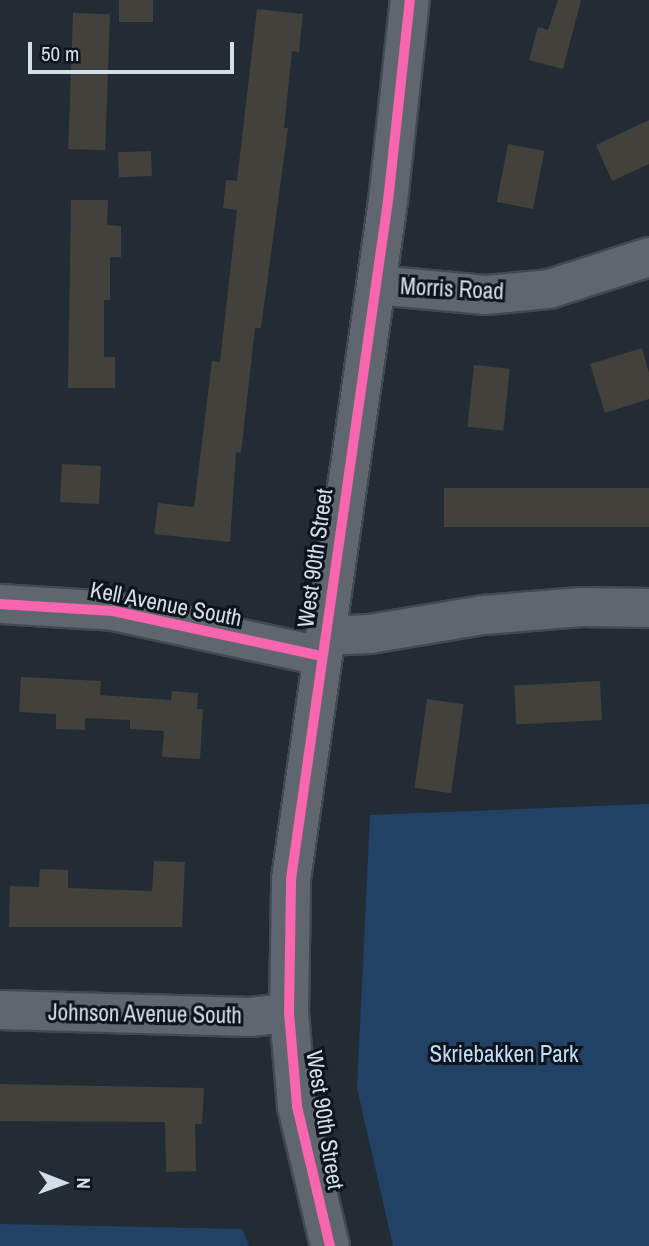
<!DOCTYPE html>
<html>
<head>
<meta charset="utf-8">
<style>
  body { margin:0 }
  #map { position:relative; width:649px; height:1246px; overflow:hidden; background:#232c35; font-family:"Archivo Narrow",sans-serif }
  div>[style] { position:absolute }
  .green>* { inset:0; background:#214264 }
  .building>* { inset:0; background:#42413c; transform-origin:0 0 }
  .roads { filter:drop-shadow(2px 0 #414951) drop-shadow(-2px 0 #414951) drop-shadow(0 2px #414951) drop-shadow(0 -2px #414951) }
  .minor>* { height:38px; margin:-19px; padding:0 19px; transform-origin:19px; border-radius:19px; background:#5f666d }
  .cycleway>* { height:10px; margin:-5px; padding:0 5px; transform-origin:5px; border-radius:5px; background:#f766af }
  span { translate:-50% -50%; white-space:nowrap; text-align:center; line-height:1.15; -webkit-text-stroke:6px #0d141b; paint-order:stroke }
  .street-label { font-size:23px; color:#d4dee9 }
  .park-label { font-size:23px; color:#c0dcfa }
  .north { position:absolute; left:28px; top:1148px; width:70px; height:70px; -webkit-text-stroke:5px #0d141b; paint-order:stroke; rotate:91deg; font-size:19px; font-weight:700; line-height:28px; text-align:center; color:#d4dee9 }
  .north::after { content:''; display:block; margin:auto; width:24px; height:32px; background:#d4dee9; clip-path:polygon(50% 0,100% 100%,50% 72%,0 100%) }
  .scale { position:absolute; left:28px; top:42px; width:206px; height:32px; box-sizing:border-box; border:4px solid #d4dee9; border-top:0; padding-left:9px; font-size:21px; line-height:24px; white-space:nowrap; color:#d4dee9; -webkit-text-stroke:5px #0d141b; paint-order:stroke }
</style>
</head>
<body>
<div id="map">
  <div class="green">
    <i style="clip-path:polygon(649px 804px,649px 1246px,393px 1246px,357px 1088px,370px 815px)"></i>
    <i style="clip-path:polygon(0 1224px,242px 1229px,249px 1246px,0 1246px)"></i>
  </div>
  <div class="building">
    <i style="left:119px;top:0;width:34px;height:22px"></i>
    <i style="clip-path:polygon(558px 0,581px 0,563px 69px,529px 60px,538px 27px,548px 30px)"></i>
    <i style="clip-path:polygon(257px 9px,303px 14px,299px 52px,292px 51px,284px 128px,288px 128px,261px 328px,255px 328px,241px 453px,236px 452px,230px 542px,154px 534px,158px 503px,194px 507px,212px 361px,220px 362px,237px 210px,223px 208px,226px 180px,237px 181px)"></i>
    <i style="left:73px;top:13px;width:37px;height:136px;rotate:2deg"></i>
    <i style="clip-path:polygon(649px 120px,649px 164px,612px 181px,596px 145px)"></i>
    <i style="left:508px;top:144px;width:37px;height:59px;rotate:11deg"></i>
    <i style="left:151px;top:151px;width:25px;height:33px;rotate:88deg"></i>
    <i style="clip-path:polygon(71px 200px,108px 200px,107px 225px,121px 226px,121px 257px,110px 257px,110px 300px,104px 300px,104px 357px,115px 357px,115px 388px,68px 388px)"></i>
    <i style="clip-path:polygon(642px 348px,649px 373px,649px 399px,605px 413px,590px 364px)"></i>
    <i style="left:474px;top:365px;width:36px;height:62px;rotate:6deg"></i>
    <i style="left:62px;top:464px;width:39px;height:38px;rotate:3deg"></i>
    <i style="left:649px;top:488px;width:39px;height:205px;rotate:90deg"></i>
    <i style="clip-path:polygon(21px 677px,101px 681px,100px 695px,171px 700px,172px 691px,198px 693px,197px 709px,203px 709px,200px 759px,162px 757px,164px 731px,130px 729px,130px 720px,85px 718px,85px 730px,56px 729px,56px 714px,19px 712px)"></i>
    <i style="left:600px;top:681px;width:39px;height:86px;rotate:87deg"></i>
    <i style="left:427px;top:699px;width:37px;height:90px;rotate:8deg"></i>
    <i style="clip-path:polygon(154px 861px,185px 862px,182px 927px,9px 927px,10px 886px,39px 887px,40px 869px,68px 870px,68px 888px,152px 891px)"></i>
    <i style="clip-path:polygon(0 1084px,204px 1088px,202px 1124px,195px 1124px,196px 1171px,166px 1172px,165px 1122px,0 1121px)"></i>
  </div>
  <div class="roads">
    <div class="minor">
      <i style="left:376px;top:285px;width:110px;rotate:5.2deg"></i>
      <i style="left:486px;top:295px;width:63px;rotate:-5.4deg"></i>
      <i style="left:549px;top:289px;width:105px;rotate:-17.7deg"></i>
      <i style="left:0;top:604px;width:113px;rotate:3.5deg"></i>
      <i style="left:113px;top:611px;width:214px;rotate:12.2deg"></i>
      <i style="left:325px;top:636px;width:45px;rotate:-2.5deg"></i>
      <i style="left:370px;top:634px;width:116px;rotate:-9.5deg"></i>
      <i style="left:484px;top:615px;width:97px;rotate:-4.7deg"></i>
      <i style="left:581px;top:607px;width:68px;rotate:0.8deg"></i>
      <i style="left:0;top:1010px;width:250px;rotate:1.6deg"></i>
      <i style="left:250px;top:1017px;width:39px;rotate:-6deg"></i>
      <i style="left:330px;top:1246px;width:144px;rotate:-103.3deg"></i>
      <i style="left:297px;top:1106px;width:93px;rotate:-94.9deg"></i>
      <i style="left:289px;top:1013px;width:134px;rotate:-89.1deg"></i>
      <i style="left:291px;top:879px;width:685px;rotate:-81.86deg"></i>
      <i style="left:388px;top:201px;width:202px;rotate:-83.8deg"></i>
    </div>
  </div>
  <div class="cycleway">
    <i style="left:0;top:604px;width:113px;rotate:3.5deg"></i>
    <i style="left:113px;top:611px;width:214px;rotate:12.2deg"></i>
    <i style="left:330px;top:1246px;width:144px;rotate:-103.3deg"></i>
    <i style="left:297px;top:1106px;width:93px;rotate:-94.9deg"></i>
    <i style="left:289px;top:1013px;width:134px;rotate:-89.1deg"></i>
    <i style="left:291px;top:879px;width:685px;rotate:-81.86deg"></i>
    <i style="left:388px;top:201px;width:202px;rotate:-83.8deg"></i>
  </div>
  <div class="street-label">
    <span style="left:452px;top:289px;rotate:3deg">Morris Road</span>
    <span style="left:315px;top:558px;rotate:-82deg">West 90th Street</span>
    <span style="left:166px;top:604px;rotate:11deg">Kell Avenue South</span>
    <span style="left:145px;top:1014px;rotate:1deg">Johnson Avenue South</span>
    <span style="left:325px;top:1120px;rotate:81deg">West 90th Street</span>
  </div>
  <div class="park-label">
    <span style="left:504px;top:1054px">Skriebakken Park</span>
  </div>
  <div class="north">N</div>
  <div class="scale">50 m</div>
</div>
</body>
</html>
